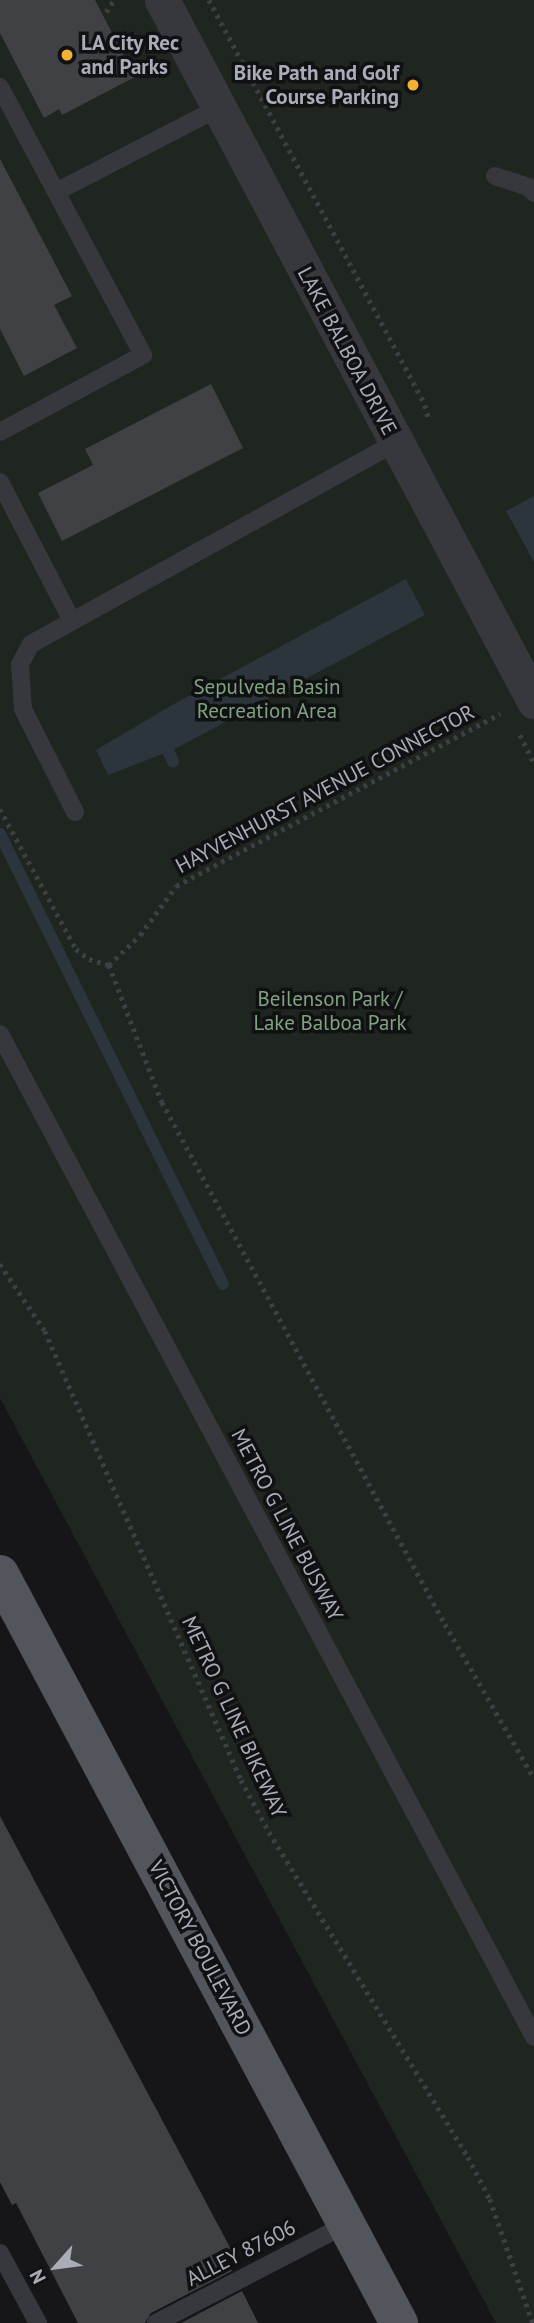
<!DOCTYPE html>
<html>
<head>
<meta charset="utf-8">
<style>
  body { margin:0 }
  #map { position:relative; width:534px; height:2323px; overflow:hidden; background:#161618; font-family:"PT Sans",sans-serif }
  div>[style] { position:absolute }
  .green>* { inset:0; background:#1e261f }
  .water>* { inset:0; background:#2c353c }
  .stream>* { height:12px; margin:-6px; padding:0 6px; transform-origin:6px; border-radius:6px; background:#2c353c }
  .building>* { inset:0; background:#404145 }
  .path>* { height:4.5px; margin-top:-2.25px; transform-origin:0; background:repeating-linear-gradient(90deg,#3d3f44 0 3.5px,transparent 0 8.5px) }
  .lane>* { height:18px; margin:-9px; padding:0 9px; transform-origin:9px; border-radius:9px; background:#37383d }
  .street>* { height:35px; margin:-17.5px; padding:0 17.5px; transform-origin:17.5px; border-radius:17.5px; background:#37383d }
  .primary>* { height:38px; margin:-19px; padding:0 19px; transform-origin:19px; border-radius:19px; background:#53555c }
  .dots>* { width:19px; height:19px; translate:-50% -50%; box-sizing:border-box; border:4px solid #111113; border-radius:50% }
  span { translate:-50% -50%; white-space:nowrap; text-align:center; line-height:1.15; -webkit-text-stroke:7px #111113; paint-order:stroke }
  .poi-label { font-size:21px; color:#a8adb8; font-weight:700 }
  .left { translate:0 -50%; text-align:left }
  .right { translate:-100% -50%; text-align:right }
  .street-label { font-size:21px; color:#a8adb8 }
  .park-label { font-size:21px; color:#7fa381 }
  .north { position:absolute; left:21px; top:2232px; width:70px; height:70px; -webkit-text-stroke:5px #111113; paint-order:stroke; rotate:242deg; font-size:19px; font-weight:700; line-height:28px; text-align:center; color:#a8adb8 }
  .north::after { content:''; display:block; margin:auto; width:24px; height:32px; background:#a8adb8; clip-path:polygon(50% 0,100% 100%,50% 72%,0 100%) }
</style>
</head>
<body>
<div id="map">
  <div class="green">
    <i style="clip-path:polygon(0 0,534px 0,534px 2323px,496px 2323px,0 1398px)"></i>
  </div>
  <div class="water">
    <i style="clip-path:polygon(534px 496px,534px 562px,506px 511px)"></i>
    <i style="clip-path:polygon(406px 579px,425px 615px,173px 750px,108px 775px,96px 750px,172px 705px)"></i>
  </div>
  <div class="stream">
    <i style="left:162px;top:737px;width:27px;rotate:66deg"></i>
    <i style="left:0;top:834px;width:502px;rotate:63.64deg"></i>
  </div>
  <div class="building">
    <i style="clip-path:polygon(0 0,95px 0,135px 77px,62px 115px,59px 109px,44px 118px,0 33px)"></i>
    <i style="clip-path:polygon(0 159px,72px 296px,54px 305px,77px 348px,24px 376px,0 329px)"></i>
    <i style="clip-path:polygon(211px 384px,243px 448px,62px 541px,38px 493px,93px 465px,85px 449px)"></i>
    <i style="clip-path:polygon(0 1816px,233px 2253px,225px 2257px,232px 2271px,151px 2313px,145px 2323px,78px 2323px,16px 2203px,12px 2205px,0 2182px)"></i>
    <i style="clip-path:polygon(242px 2291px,258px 2323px,181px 2323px)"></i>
  </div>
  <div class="path">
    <i style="left:209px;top:0;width:459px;rotate:61.9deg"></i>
    <i style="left:425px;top:405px;width:16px;rotate:75deg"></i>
    <i style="left:106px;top:12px;width:14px;rotate:-56deg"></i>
    <i style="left:520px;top:735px;width:30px;rotate:63deg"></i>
    <i style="left:0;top:809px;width:159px;rotate:61.5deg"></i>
    <i style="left:76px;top:949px;width:16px;rotate:38deg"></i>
    <i style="left:89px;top:959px;width:21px;rotate:17deg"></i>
    <i style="left:109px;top:965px;width:43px;rotate:-44.1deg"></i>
    <i style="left:140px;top:935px;width:61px;rotate:-53.7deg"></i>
    <i style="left:176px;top:886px;width:367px;rotate:-28deg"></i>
    <i style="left:109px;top:965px;width:147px;rotate:68.9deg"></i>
    <i style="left:162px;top:1102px;width:594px;rotate:61.54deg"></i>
    <i style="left:445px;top:1624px;width:178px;rotate:60deg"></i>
    <i style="left:0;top:1264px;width:81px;rotate:56.1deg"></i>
    <i style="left:45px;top:1331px;width:490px;rotate:66.4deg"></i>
    <i style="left:241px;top:1780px;width:59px;rotate:61.7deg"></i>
    <i style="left:269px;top:1832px;width:381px;rotate:58.5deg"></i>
    <i style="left:468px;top:2157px;width:47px;rotate:62.4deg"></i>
    <i style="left:490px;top:2199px;width:131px;rotate:70.9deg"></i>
  </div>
  <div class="lane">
    <i style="left:0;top:87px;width:304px;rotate:61.9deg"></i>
    <i style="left:143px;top:355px;width:162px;rotate:151.7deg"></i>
    <i style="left:495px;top:176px;width:35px;rotate:18deg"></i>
    <i style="left:528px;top:187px;width:8px;rotate:45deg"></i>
    <i style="left:58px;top:191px;width:180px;rotate:-27.4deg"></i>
    <i style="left:0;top:482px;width:157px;rotate:62.6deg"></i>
    <i style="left:75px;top:812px;width:115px;rotate:-116.8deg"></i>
    <i style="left:23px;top:709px;width:45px;rotate:-93.8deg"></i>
    <i style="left:20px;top:664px;width:23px;rotate:-61deg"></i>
    <i style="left:31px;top:644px;width:416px;rotate:-28.9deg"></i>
    <i style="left:0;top:1034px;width:1136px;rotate:61.97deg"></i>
    <i style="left:0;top:2253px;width:80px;rotate:61.5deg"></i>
    <i style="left:156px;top:2323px;width:215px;rotate:-27.4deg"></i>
  </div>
  <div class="street">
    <i style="left:162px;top:0;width:794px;rotate:62.05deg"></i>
  </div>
  <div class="primary">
    <i style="left:0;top:1574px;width:849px;rotate:61.96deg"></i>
  </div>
  <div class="dots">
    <i style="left:67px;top:55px;background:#f2b134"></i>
    <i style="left:413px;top:85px;background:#f2b134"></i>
  </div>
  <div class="poi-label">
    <span class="left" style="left:81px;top:55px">LA City Rec<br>and Parks</span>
    <span class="right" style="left:399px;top:85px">Bike Path and Golf<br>Course Parking</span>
  </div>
  <div class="street-label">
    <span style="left:347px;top:351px;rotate:62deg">LAKE BALBOA DRIVE</span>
    <span style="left:325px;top:789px;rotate:-28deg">HAYVENHURST AVENUE CONNECTOR</span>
    <span style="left:287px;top:1525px;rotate:62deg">METRO G LINE BUSWAY</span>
    <span style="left:234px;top:1717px;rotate:65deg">METRO G LINE BIKEWAY</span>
    <span style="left:200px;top:1948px;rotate:62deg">VICTORY BOULEVARD</span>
    <span style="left:241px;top:2253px;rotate:-27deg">ALLEY 87606</span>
  </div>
  <div class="park-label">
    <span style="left:267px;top:699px">Sepulveda Basin<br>Recreation Area</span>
    <span style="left:330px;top:1011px">Beilenson Park /<br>Lake Balboa Park</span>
  </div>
  <div class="north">N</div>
</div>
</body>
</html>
